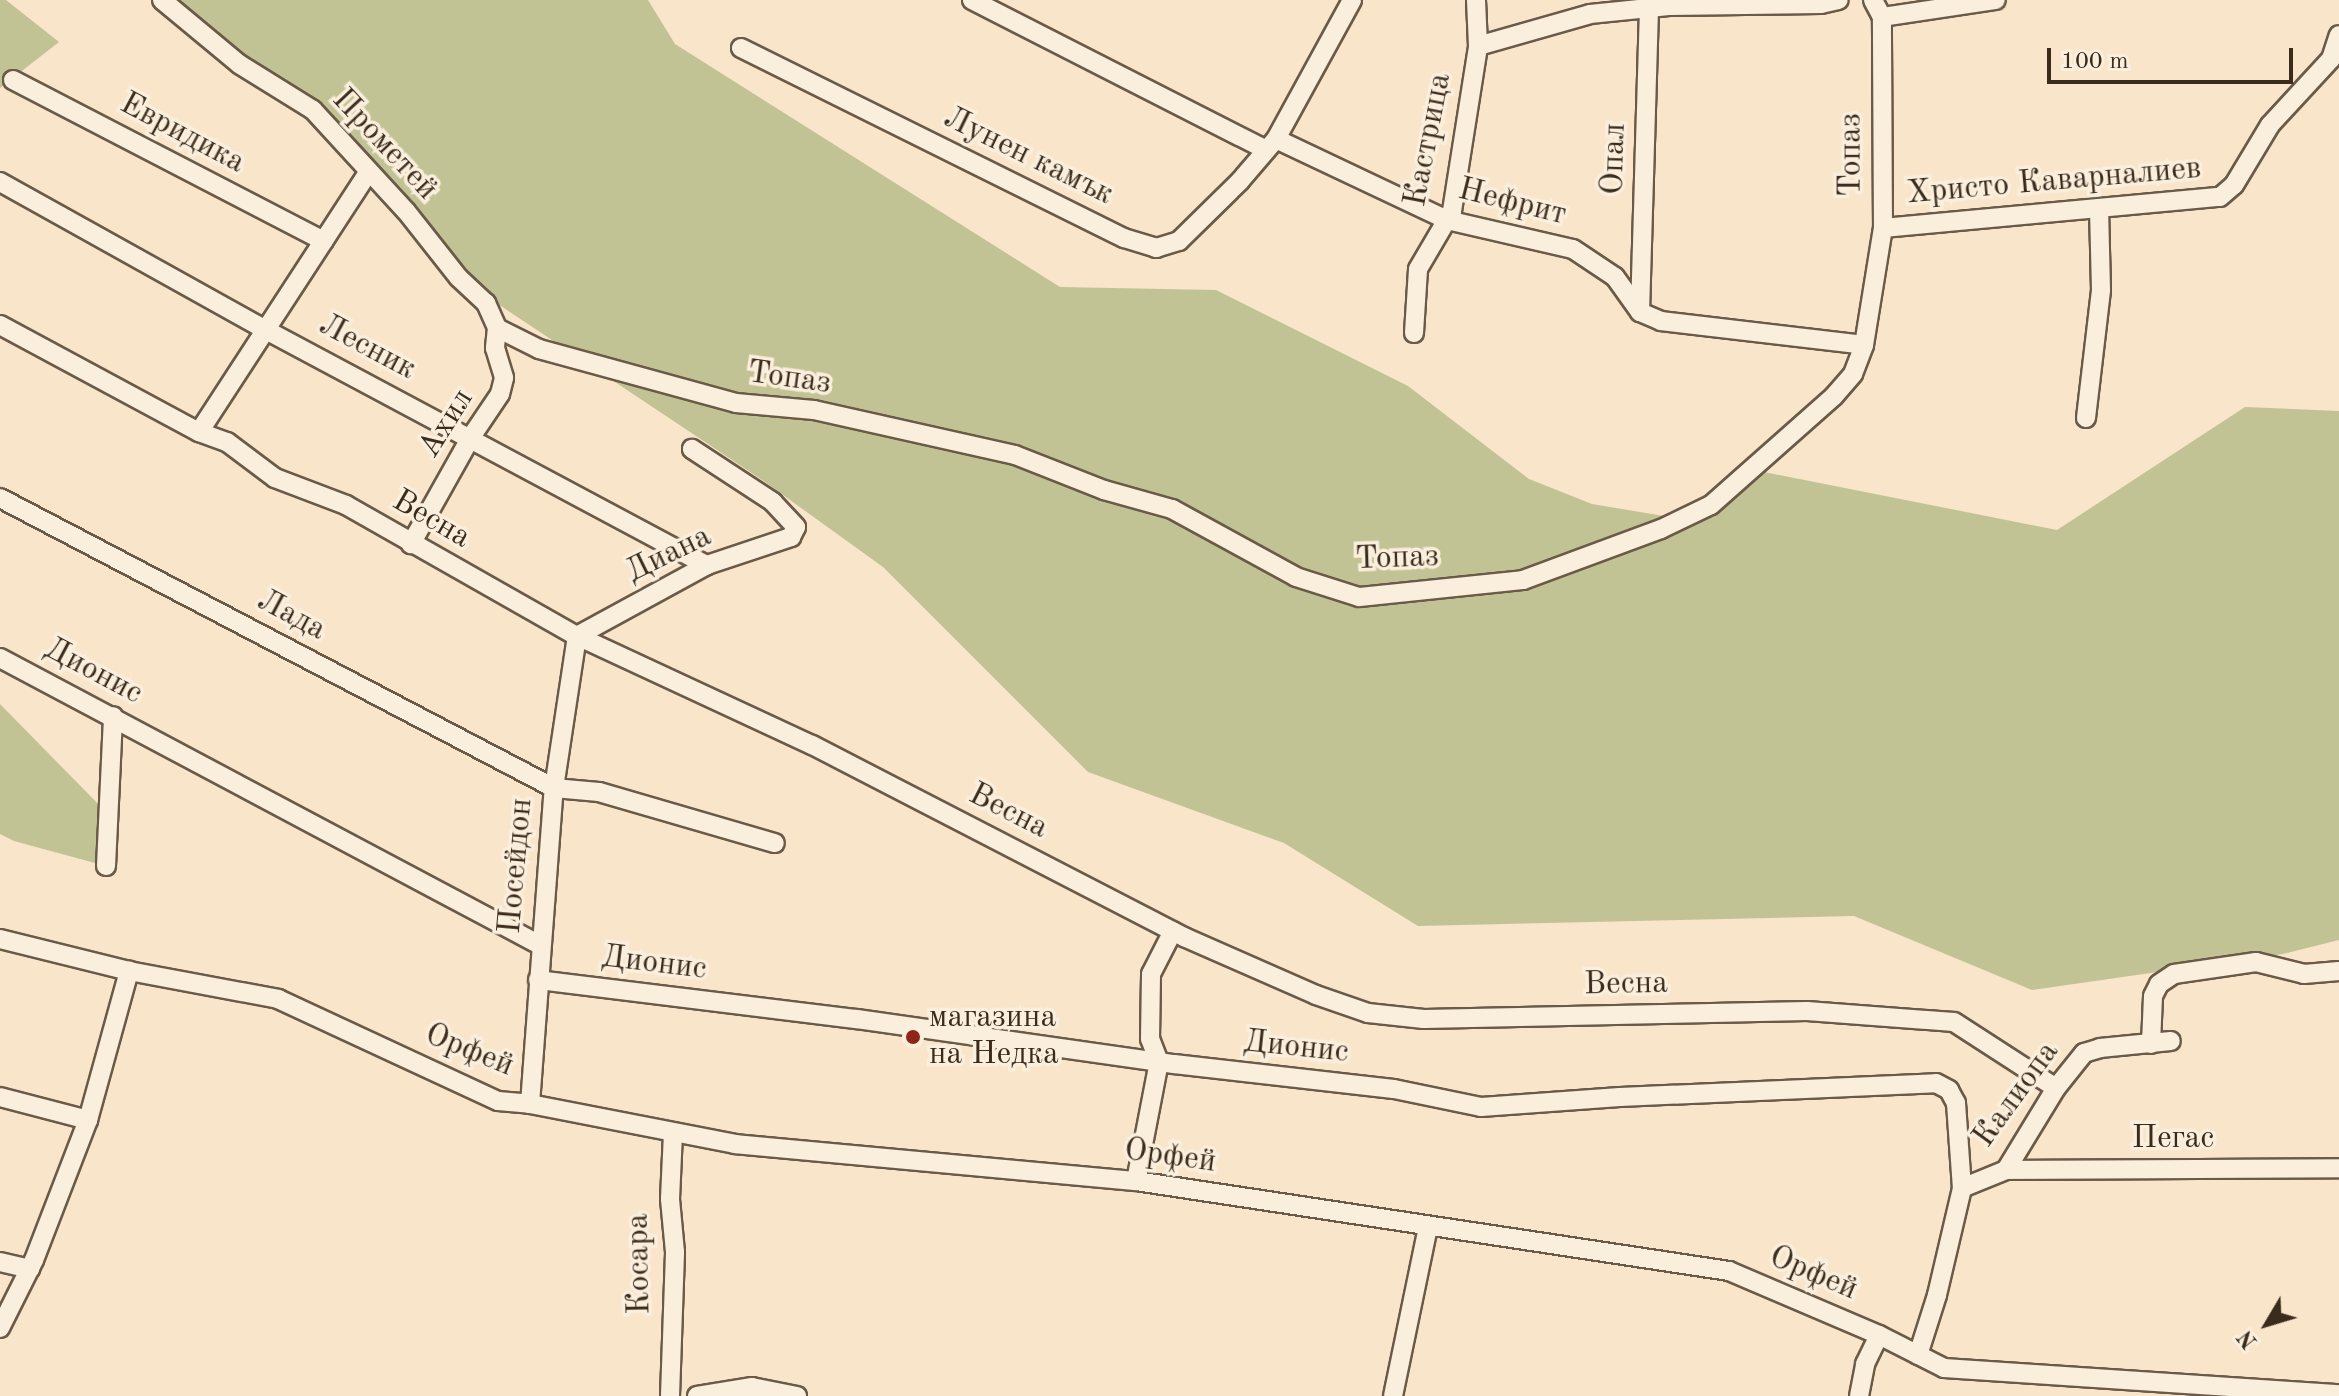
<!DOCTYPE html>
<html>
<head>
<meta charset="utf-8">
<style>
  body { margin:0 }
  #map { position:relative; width:2339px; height:1396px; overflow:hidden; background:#f8e5ca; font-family:"Old Standard TT",serif }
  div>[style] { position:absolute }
  .green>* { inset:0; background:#c2c394 }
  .roads { filter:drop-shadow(2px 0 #6a5a48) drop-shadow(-2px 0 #6a5a48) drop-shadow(0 2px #6a5a48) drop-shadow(0 -2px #6a5a48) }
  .minor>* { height:18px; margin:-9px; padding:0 9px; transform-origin:9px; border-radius:9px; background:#faeedd }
  .dots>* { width:22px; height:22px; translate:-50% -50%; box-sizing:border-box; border:4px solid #faeedd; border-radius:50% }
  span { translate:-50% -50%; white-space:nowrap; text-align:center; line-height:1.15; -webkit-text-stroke:7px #faeedd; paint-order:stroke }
  .street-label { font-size:32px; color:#3b2b1c }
  .poi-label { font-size:32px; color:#3b2b1c }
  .left { translate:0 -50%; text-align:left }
  .north { position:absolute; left:2227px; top:1284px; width:80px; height:80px; -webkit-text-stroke:6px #faeedd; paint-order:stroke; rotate:232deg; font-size:22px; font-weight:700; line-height:32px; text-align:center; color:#3b2b1c }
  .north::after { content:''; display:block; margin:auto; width:28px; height:36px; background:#3b2b1c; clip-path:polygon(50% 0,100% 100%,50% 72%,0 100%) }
  .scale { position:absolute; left:2047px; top:48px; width:246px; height:36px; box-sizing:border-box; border:4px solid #3b2b1c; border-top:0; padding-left:10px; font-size:24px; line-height:28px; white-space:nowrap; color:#3b2b1c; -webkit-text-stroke:6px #faeedd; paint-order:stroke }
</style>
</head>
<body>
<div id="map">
  <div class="green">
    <i style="clip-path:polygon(0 0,6px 0,59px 42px,0 88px)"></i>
    <i style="clip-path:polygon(163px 0,648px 0,675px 44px,1060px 287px,1216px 290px,1408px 386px,1529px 479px,1592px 504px,1682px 519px,1732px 485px,1764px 472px,2057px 530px,2245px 407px,2339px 411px,2339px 940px,2283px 954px,2032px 990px,1854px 916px,1418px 926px,1284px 843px,1088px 772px,883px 567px,765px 482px,459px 278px,313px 110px)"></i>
    <i style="clip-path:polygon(0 704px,108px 814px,106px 866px,14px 841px,0 834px)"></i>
  </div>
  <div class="roads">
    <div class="minor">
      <i style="left:162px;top:0;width:100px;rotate:39.7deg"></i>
      <i style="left:239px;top:64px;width:87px;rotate:31.9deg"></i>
      <i style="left:313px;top:110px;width:137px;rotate:47.4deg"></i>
      <i style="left:406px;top:211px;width:85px;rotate:51.7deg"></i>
      <i style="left:459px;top:278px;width:37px;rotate:43deg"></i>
      <i style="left:486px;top:303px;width:27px;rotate:66deg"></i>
      <i style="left:497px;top:328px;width:20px;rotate:96deg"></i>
      <i style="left:495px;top:348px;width:31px;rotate:73deg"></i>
      <i style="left:504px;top:378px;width:16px;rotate:104deg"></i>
      <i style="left:500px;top:394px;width:52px;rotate:124deg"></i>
      <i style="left:471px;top:437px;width:123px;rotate:119.3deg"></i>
      <i style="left:972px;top:0;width:330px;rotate:27deg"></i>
      <i style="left:1882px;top:17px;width:115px;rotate:-8.5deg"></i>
      <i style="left:1478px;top:46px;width:116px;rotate:-15.9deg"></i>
      <i style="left:1590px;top:14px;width:79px;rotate:-5.8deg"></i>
      <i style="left:1669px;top:6px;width:152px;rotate:-0.8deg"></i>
      <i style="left:1821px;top:4px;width:18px;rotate:-13deg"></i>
      <i style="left:741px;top:48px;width:428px;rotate:26.4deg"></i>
      <i style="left:1124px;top:238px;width:34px;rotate:17deg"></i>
      <i style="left:1156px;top:248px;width:24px;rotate:-17deg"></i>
      <i style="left:1179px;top:241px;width:86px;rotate:-44.5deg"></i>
      <i style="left:1240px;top:181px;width:55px;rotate:-49.4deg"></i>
      <i style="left:1276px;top:139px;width:158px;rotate:-61.3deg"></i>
      <i style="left:13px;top:80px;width:350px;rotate:27.4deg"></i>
      <i style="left:1276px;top:139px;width:189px;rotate:25.3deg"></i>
      <i style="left:1447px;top:220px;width:129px;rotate:13deg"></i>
      <i style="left:1573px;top:249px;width:50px;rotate:33.7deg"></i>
      <i style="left:1615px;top:277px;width:43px;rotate:54.5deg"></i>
      <i style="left:1640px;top:312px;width:23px;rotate:23deg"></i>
      <i style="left:1661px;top:321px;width:204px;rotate:6.7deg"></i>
      <i style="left:0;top:182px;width:304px;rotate:29.1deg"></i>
      <i style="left:266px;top:330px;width:500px;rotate:28.1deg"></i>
      <i style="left:1883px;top:228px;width:338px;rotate:-5.3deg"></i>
      <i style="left:2220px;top:197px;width:18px;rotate:-41deg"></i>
      <i style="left:2234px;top:185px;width:70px;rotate:-59deg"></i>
      <i style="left:2270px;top:125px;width:90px;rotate:-47.3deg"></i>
      <i style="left:2331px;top:59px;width:25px;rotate:-72deg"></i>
      <i style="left:1640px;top:312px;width:304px;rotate:-88.3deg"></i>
      <i style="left:0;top:325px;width:226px;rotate:28.3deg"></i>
      <i style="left:199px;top:432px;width:30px;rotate:20deg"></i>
      <i style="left:227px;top:442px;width:60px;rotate:36.9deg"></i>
      <i style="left:275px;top:478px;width:76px;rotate:20.8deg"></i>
      <i style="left:346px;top:505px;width:266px;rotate:29.6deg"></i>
      <i style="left:577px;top:636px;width:259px;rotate:24.9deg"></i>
      <i style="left:812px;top:745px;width:419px;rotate:27.3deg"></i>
      <i style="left:1184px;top:937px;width:144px;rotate:23.7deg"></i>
      <i style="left:1316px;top:995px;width:55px;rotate:19.1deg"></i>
      <i style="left:1368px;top:1013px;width:56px;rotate:6.1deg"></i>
      <i style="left:1424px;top:1019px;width:383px;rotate:-1.2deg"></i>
      <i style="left:1807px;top:1011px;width:147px;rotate:4.3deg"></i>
      <i style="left:1954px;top:1022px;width:121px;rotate:32.9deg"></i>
      <i style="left:497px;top:328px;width:47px;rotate:26.6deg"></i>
      <i style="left:539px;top:349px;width:204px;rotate:15.3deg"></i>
      <i style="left:736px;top:403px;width:78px;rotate:5.1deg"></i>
      <i style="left:814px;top:410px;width:206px;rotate:12.6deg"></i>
      <i style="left:1015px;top:455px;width:96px;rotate:21.5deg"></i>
      <i style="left:1104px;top:490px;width:71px;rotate:15.6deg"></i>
      <i style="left:1172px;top:509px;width:141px;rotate:28.7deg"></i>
      <i style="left:1296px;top:577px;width:66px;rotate:17.6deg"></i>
      <i style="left:1359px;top:597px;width:165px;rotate:-5.9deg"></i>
      <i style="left:1523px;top:580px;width:147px;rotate:-20.3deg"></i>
      <i style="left:1661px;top:529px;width:55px;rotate:-25.6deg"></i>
      <i style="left:1711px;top:505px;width:164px;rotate:-41.5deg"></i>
      <i style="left:1834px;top:396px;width:29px;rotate:-49deg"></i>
      <i style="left:1853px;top:374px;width:31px;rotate:-69deg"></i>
      <i style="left:1864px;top:345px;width:119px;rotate:-80.8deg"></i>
      <i style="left:1883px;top:228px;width:211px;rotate:-90.3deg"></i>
      <i style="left:1882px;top:17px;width:19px;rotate:-118deg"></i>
      <i style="left:1414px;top:333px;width:64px;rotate:-86.4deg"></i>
      <i style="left:1418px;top:269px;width:67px;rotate:-59.6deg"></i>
      <i style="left:1452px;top:211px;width:167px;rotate:-81deg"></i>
      <i style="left:1478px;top:46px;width:46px;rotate:-92.5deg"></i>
      <i style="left:2086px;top:418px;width:129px;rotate:-83.3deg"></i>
      <i style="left:2101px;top:290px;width:82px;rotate:-91.4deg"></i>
      <i style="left:199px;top:432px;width:311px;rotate:-56.9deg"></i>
      <i style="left:0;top:498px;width:625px;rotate:27.63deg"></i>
      <i style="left:554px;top:788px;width:45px;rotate:5.1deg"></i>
      <i style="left:599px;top:792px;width:183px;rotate:16.2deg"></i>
      <i style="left:0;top:658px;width:612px;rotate:27.99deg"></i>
      <i style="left:106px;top:866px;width:150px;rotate:-87.3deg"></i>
      <i style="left:0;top:939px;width:133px;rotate:13.9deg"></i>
      <i style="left:129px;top:971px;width:152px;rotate:10.6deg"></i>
      <i style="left:278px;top:999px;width:242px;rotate:24.9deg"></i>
      <i style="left:498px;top:1101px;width:32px;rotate:5deg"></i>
      <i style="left:530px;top:1104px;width:209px;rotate:11deg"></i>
      <i style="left:735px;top:1144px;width:403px;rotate:5.3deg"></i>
      <i style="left:1136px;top:1181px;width:600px;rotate:8.63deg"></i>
      <i style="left:1729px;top:1271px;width:163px;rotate:23.1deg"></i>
      <i style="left:1879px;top:1335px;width:73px;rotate:26.9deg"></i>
      <i style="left:1944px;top:1368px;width:396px;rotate:3.8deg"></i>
      <i style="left:538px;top:980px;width:321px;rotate:7deg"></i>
      <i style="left:857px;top:1019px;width:320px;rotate:8.1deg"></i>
      <i style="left:1174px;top:1064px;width:221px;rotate:6.5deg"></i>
      <i style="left:1394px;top:1089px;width:89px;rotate:11.7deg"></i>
      <i style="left:1481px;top:1107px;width:139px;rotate:-4.1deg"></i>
      <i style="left:1620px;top:1097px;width:316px;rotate:-2.5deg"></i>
      <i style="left:1936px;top:1083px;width:15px;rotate:28deg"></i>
      <i style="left:1949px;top:1090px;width:15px;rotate:62deg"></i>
      <i style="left:1956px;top:1103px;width:85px;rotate:86deg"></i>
      <i style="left:2151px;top:1044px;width:48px;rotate:-87.6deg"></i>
      <i style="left:2153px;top:996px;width:13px;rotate:-63deg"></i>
      <i style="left:2159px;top:984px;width:18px;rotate:-34deg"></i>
      <i style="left:2174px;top:974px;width:83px;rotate:-8.3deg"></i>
      <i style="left:2256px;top:962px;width:49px;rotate:14deg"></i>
      <i style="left:2304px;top:974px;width:35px;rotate:-5deg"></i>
      <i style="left:0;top:1097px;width:91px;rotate:14.6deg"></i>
      <i style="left:530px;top:1104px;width:317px;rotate:-85.7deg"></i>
      <i style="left:554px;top:788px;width:154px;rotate:-81.4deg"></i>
      <i style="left:577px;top:636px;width:148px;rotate:-28.6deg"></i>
      <i style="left:707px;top:565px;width:89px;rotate:-18.4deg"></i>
      <i style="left:791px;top:537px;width:11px;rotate:-63deg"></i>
      <i style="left:796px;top:527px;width:34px;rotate:-133deg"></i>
      <i style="left:773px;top:502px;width:97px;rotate:-146.8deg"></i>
      <i style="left:2006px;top:1170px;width:333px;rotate:-0.3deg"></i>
      <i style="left:1136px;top:1181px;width:121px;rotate:-79.1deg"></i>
      <i style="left:1159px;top:1062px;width:25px;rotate:-111deg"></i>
      <i style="left:1150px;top:1039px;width:65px;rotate:-89.1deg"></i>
      <i style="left:1151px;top:974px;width:48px;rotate:-62.9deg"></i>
      <i style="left:0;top:1262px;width:31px;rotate:13deg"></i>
      <i style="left:0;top:1328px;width:76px;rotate:-63.4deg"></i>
      <i style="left:34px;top:1260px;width:150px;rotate:-68.9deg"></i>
      <i style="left:88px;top:1120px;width:155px;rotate:-74.6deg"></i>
      <i style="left:1918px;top:1355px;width:63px;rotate:-72.4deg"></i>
      <i style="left:1937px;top:1295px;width:110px;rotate:-76.8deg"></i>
      <i style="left:1962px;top:1188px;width:48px;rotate:-22.2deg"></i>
      <i style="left:2006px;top:1170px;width:96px;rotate:-58.6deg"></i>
      <i style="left:2056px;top:1088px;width:45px;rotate:-51.3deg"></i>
      <i style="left:2084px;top:1053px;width:17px;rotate:-17deg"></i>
      <i style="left:2100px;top:1048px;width:71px;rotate:-5.6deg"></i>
      <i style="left:670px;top:1396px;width:144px;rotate:-88deg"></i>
      <i style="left:675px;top:1252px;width:53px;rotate:-95.4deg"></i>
      <i style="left:670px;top:1199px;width:66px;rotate:-87.4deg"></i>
      <i style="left:697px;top:1396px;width:56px;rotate:-9.3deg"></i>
      <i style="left:752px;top:1387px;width:46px;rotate:11.3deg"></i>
      <i style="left:1393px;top:1396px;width:173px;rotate:-78.3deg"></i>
      <i style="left:1859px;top:1396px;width:33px;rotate:-79deg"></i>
      <i style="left:1865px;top:1364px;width:32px;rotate:-64deg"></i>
    </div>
  </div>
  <div class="dots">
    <i style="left:913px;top:1037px;background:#8f2418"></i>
  </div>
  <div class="street-label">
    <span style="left:182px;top:134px;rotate:28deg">Евридика</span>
    <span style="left:1429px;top:140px;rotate:-79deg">Кастрица</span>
    <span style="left:384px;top:145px;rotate:47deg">Прометей</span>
    <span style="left:1852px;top:155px;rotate:-90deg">Топаз</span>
    <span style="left:1028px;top:157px;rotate:26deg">Лунен камък</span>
    <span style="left:1615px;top:159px;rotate:-88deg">Опал</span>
    <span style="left:2054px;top:182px;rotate:-5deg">Христо Каварналиев</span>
    <span style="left:1512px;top:203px;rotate:14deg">Нефрит</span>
    <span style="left:367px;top:348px;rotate:28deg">Лесник</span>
    <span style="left:789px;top:379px;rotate:8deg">Топаз</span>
    <span style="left:447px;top:424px;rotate:-58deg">Ахил</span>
    <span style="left:431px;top:520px;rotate:30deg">Весна</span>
    <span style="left:669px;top:555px;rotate:-26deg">Диана</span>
    <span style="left:1397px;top:559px;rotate:-2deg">Топаз</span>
    <span style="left:291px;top:616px;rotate:28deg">Лада</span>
    <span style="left:93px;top:672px;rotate:28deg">Дионис</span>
    <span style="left:1008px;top:812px;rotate:27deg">Весна</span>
    <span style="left:517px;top:866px;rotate:-85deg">Посейдон</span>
    <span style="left:654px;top:964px;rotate:7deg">Дионис</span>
    <span style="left:1626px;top:985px;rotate:-1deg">Весна</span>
    <span style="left:1296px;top:1048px;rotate:6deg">Дионис</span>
    <span style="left:469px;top:1051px;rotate:22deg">Орфей</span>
    <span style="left:2017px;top:1095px;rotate:-54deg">Калиопа</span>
    <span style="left:2173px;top:1139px">Пегас</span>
    <span style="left:1170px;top:1157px;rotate:8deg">Орфей</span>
    <span style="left:640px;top:1264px;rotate:-91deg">Косара</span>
    <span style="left:1813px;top:1274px;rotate:23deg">Орфей</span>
  </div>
  <div class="poi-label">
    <span class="left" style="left:929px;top:1037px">магазина<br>на Недка</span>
  </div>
  <div class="north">N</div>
  <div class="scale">100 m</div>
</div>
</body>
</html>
